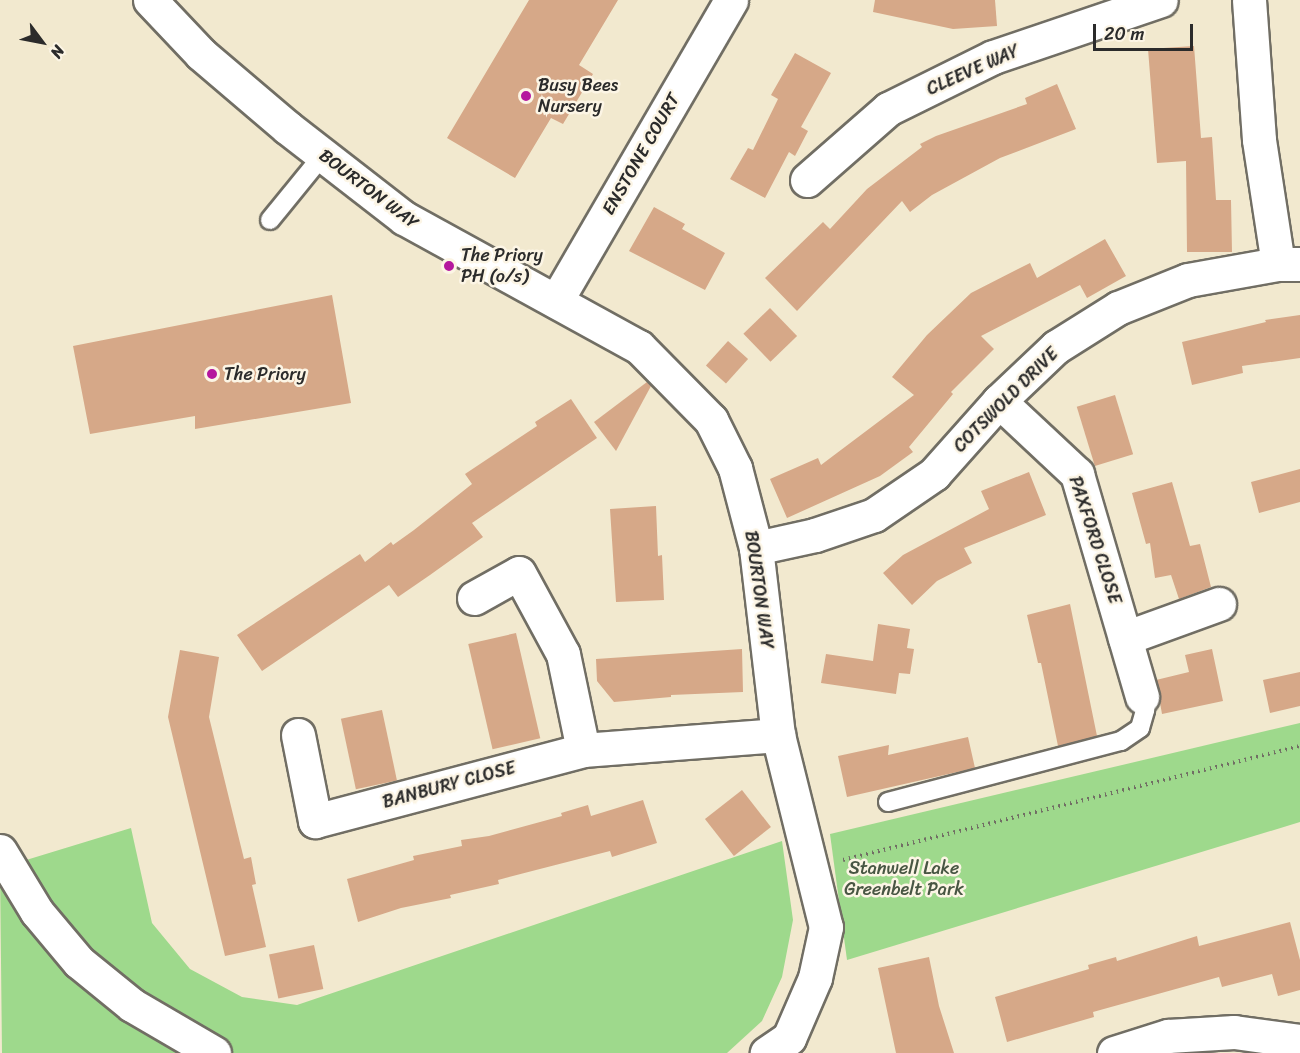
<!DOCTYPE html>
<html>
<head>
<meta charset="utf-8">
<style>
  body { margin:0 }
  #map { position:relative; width:1300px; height:1053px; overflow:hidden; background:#f2e9cf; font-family:Sriracha,sans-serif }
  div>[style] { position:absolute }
  .green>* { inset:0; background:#9ed98c }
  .building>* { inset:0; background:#d6a888; transform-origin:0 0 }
  .path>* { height:4px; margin-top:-2px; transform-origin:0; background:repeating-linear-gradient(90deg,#716e64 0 1.5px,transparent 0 6px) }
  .roads { filter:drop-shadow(2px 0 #716e64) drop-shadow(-2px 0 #716e64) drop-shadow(0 2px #716e64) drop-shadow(0 -2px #716e64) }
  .service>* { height:18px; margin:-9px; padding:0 9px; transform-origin:9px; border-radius:9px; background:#fff }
  .minor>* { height:33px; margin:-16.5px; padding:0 16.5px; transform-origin:16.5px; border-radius:16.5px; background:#fff }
  .dots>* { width:16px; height:16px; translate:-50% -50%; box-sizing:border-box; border:3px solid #fcf5e5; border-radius:50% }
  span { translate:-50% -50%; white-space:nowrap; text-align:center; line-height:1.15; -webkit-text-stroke:5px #fcf5e5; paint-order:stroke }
  .street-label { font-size:18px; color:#2b2b2b }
  .poi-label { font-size:18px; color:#2b2b2b }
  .left { translate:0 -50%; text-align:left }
  .park-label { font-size:18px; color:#485643 }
  .north { position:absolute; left:12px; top:12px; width:60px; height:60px; -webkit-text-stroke:4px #fcf5e5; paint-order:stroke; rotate:122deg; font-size:16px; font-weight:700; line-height:24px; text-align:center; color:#2b2b2b }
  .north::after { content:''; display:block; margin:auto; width:21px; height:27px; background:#2b2b2b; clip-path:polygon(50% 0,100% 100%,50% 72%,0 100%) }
  .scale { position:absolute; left:1093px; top:24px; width:100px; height:27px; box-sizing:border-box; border:3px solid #2b2b2b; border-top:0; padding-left:8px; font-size:18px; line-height:21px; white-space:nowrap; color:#2b2b2b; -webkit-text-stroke:4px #fcf5e5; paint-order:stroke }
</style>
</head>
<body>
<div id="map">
  <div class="green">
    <i style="clip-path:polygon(1300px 723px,1300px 822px,847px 960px,830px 834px)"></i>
    <i style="clip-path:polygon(131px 828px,152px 923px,190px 969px,242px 997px,297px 1005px,782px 841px,793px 920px,782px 977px,762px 1021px,727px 1053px,2px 1053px,0 868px)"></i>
  </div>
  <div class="building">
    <i style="clip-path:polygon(529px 0,618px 0,579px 65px,593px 74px,563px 124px,551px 118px,515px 178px,447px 138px)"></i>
    <i style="clip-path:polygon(875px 0,995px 0,997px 26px,953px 29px,873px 12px)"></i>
    <i style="clip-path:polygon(1194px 46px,1201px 138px,1212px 137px,1216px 200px,1231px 200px,1232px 252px,1187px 252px,1186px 161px,1157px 163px,1148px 49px)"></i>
    <i style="clip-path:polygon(795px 53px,831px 73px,801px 127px,808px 131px,795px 156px,789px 152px,765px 198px,730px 179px,748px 148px,753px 150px,778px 99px,771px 95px)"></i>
    <i style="clip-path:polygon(1057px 84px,1076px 129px,1000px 158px,932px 195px,910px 212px,902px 201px,797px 311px,765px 278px,823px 222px,830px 229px,867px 189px,922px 147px,920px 144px,936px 136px,1027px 104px,1025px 98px)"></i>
    <i style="clip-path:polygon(654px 207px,685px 224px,682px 229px,725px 253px,705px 290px,629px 251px)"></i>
    <i style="clip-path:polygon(1105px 239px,1126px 276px,1087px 298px,1080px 285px,981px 336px,994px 349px,951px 392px,953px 394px,909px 447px,913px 452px,880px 476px,787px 518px,770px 479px,818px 458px,821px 465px,914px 395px,892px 377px,927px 335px,971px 293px,1030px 263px,1037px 278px)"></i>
    <i style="clip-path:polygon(332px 295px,351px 403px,195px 429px,195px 416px,90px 434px,73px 346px)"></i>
    <i style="left:770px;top:308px;width:39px;height:37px;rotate:46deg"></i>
    <i style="clip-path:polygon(1300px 315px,1300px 358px,1242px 366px,1243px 373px,1192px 385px,1182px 342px,1266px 322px,1265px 320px)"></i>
    <i style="left:728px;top:341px;width:27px;height:33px;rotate:42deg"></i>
    <i style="clip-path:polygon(647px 382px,651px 386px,616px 451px,594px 422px)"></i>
    <i style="left:1115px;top:395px;width:62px;height:40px;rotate:73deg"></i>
    <i style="clip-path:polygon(571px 399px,597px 438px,472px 523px,483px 537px,430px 575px,398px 597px,389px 585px,262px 671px,237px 635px,360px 554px,365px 562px,391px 542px,393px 545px,414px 530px,472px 484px,465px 474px,537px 426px,535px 422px)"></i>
    <i style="clip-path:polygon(1300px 469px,1300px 502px,1259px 513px,1251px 482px)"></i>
    <i style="clip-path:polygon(1029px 472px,1046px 515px,964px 548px,972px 563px,937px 581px,912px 605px,883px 573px,903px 555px,989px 509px,981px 491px)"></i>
    <i style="clip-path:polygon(1172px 482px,1190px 546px,1200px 544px,1211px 587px,1179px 599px,1171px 575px,1155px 578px,1150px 543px,1146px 544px,1132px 493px)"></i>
    <i style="clip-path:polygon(656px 506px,658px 556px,662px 555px,664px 600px,616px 602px,610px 509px)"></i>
    <i style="clip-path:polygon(1070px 604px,1097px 736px,1058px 746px,1041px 663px,1038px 663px,1027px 615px)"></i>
    <i style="clip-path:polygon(878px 624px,910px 629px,907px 648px,914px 649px,910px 674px,899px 673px,896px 694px,821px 683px,826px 654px,873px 661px)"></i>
    <i style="left:516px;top:633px;width:108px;height:49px;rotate:77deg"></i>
    <i style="clip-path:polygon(742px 649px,743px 692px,671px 695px,671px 697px,614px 702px,597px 681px,596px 659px)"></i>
    <i style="clip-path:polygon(1212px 649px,1223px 701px,1162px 714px,1156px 680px,1189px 672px,1185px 655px)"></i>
    <i style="clip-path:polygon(180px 650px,219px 657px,209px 717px,244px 859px,251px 857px,256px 884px,252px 885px,266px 947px,225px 956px,168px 717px)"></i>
    <i style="clip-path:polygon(1300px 672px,1300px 706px,1270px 713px,1263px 680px)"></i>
    <i style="left:382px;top:710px;width:72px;height:42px;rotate:78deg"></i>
    <i style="clip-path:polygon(968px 737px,975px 768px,847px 797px,838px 756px,889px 745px,888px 755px)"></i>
    <i style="left:742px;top:790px;width:47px;height:47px;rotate:52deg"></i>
    <i style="clip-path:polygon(643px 800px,657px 843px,612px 857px,610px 851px,536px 870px,498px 880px,499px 884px,450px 895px,451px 898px,401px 908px,358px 922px,347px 879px,414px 860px,413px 856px,462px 846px,461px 840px,489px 836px,562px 816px,561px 813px,588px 805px,591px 816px)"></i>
    <i style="clip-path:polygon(1290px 922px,1300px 960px,1300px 990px,1278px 996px,1272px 974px,1222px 987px,1219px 977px,1093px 1012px,1094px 1017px,1007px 1042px,995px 997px,1089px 969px,1088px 965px,1116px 957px,1117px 961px,1197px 936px,1199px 946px)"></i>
    <i style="left:314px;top:945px;width:45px;height:46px;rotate:78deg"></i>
    <i style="clip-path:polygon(929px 957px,939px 1006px,954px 1053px,896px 1053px,878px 968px)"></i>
  </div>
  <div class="path">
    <i style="left:843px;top:860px;width:471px;rotate:-14deg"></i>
  </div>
  <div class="roads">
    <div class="service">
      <i style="left:270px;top:220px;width:84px;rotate:-50.8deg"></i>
      <i style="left:888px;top:802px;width:241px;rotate:-14.7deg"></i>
      <i style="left:1121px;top:741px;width:23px;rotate:-34deg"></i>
      <i style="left:1140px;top:728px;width:19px;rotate:-74deg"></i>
      <i style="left:1145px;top:710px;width:13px;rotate:-103deg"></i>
    </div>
    <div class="minor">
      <i style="left:150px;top:0;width:74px;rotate:46.6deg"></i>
      <i style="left:201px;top:54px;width:114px;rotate:40.4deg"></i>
      <i style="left:288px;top:128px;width:147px;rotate:37.8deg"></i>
      <i style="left:404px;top:218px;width:268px;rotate:28.8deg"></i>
      <i style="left:639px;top:347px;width:103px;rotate:45.4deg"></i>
      <i style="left:711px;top:420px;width:54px;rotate:63.4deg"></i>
      <i style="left:735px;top:468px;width:83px;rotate:75.3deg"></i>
      <i style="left:756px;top:548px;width:188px;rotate:83.3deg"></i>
      <i style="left:778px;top:735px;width:198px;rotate:76deg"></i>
      <i style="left:826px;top:927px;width:52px;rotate:102.2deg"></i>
      <i style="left:815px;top:978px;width:65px;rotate:113.4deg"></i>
      <i style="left:789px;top:1038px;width:27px;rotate:146deg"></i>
      <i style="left:1249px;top:0;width:140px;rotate:85.9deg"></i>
      <i style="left:1259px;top:140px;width:125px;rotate:81.3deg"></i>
      <i style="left:807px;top:180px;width:108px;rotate:-41.2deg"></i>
      <i style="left:888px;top:109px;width:117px;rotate:-26.3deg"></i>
      <i style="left:993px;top:57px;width:177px;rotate:-18.7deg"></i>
      <i style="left:556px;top:301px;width:348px;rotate:-59.8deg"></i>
      <i style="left:999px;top:401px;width:107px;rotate:43.1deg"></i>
      <i style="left:1077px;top:474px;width:232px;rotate:73.7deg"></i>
      <i style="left:756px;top:548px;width:60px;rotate:-12.4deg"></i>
      <i style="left:815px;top:535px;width:62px;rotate:-18.7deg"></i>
      <i style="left:874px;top:515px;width:73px;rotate:-34.3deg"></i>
      <i style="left:934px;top:474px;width:98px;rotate:-48.3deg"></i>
      <i style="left:999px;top:401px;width:79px;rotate:-43.5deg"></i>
      <i style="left:1056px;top:347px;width:73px;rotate:-32.2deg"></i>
      <i style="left:1118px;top:308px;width:75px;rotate:-21.8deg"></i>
      <i style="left:1188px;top:280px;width:91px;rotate:-10.1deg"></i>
      <i style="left:1278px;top:264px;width:22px"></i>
      <i style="left:474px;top:598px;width:51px;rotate:-29.1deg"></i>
      <i style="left:519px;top:573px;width:92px;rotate:61.5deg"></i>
      <i style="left:563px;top:654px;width:98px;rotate:78.2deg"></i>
      <i style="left:1125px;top:638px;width:100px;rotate:-19.9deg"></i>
      <i style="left:298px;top:735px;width:88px;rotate:78.8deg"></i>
      <i style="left:315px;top:821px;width:277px;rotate:-14.8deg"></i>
      <i style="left:583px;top:750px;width:196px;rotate:-4.4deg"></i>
      <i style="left:0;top:851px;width:71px;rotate:58.8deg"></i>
      <i style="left:37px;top:912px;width:65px;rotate:50deg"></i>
      <i style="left:79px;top:962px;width:68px;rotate:39.1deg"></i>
      <i style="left:132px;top:1005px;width:95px;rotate:30.3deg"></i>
      <i style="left:1114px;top:1053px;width:57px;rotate:-17.5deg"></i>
      <i style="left:1168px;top:1036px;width:66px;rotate:-3.5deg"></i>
      <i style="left:1234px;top:1032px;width:67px;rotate:7.8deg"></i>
    </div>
  </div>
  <div class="dots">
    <i style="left:526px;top:96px;background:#b5179e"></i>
    <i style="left:449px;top:266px;background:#b5179e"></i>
    <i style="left:212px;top:374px;background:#b5179e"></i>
  </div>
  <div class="street-label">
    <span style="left:973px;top:70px;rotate:-24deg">CLEEVE WAY</span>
    <span style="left:641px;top:154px;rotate:-60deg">ENSTONE COURT</span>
    <span style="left:369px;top:189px;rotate:37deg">BOURTON WAY</span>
    <span style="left:1006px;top:400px;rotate:-45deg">COTSWOLD DRIVE</span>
    <span style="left:1095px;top:540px;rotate:72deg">PAXFORD CLOSE</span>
    <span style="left:759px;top:590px;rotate:82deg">BOURTON WAY</span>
    <span style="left:449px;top:785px;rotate:-15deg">BANBURY CLOSE</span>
  </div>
  <div class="poi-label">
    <span class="left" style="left:538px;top:96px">Busy Bees<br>Nursery</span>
    <span class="left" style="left:461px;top:266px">The Priory<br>PH (o/s)</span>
    <span class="left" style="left:224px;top:374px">The Priory</span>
  </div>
  <div class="park-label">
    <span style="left:904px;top:879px">Stanwell Lake<br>Greenbelt Park</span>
  </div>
  <div class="north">N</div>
  <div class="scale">20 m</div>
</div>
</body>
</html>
